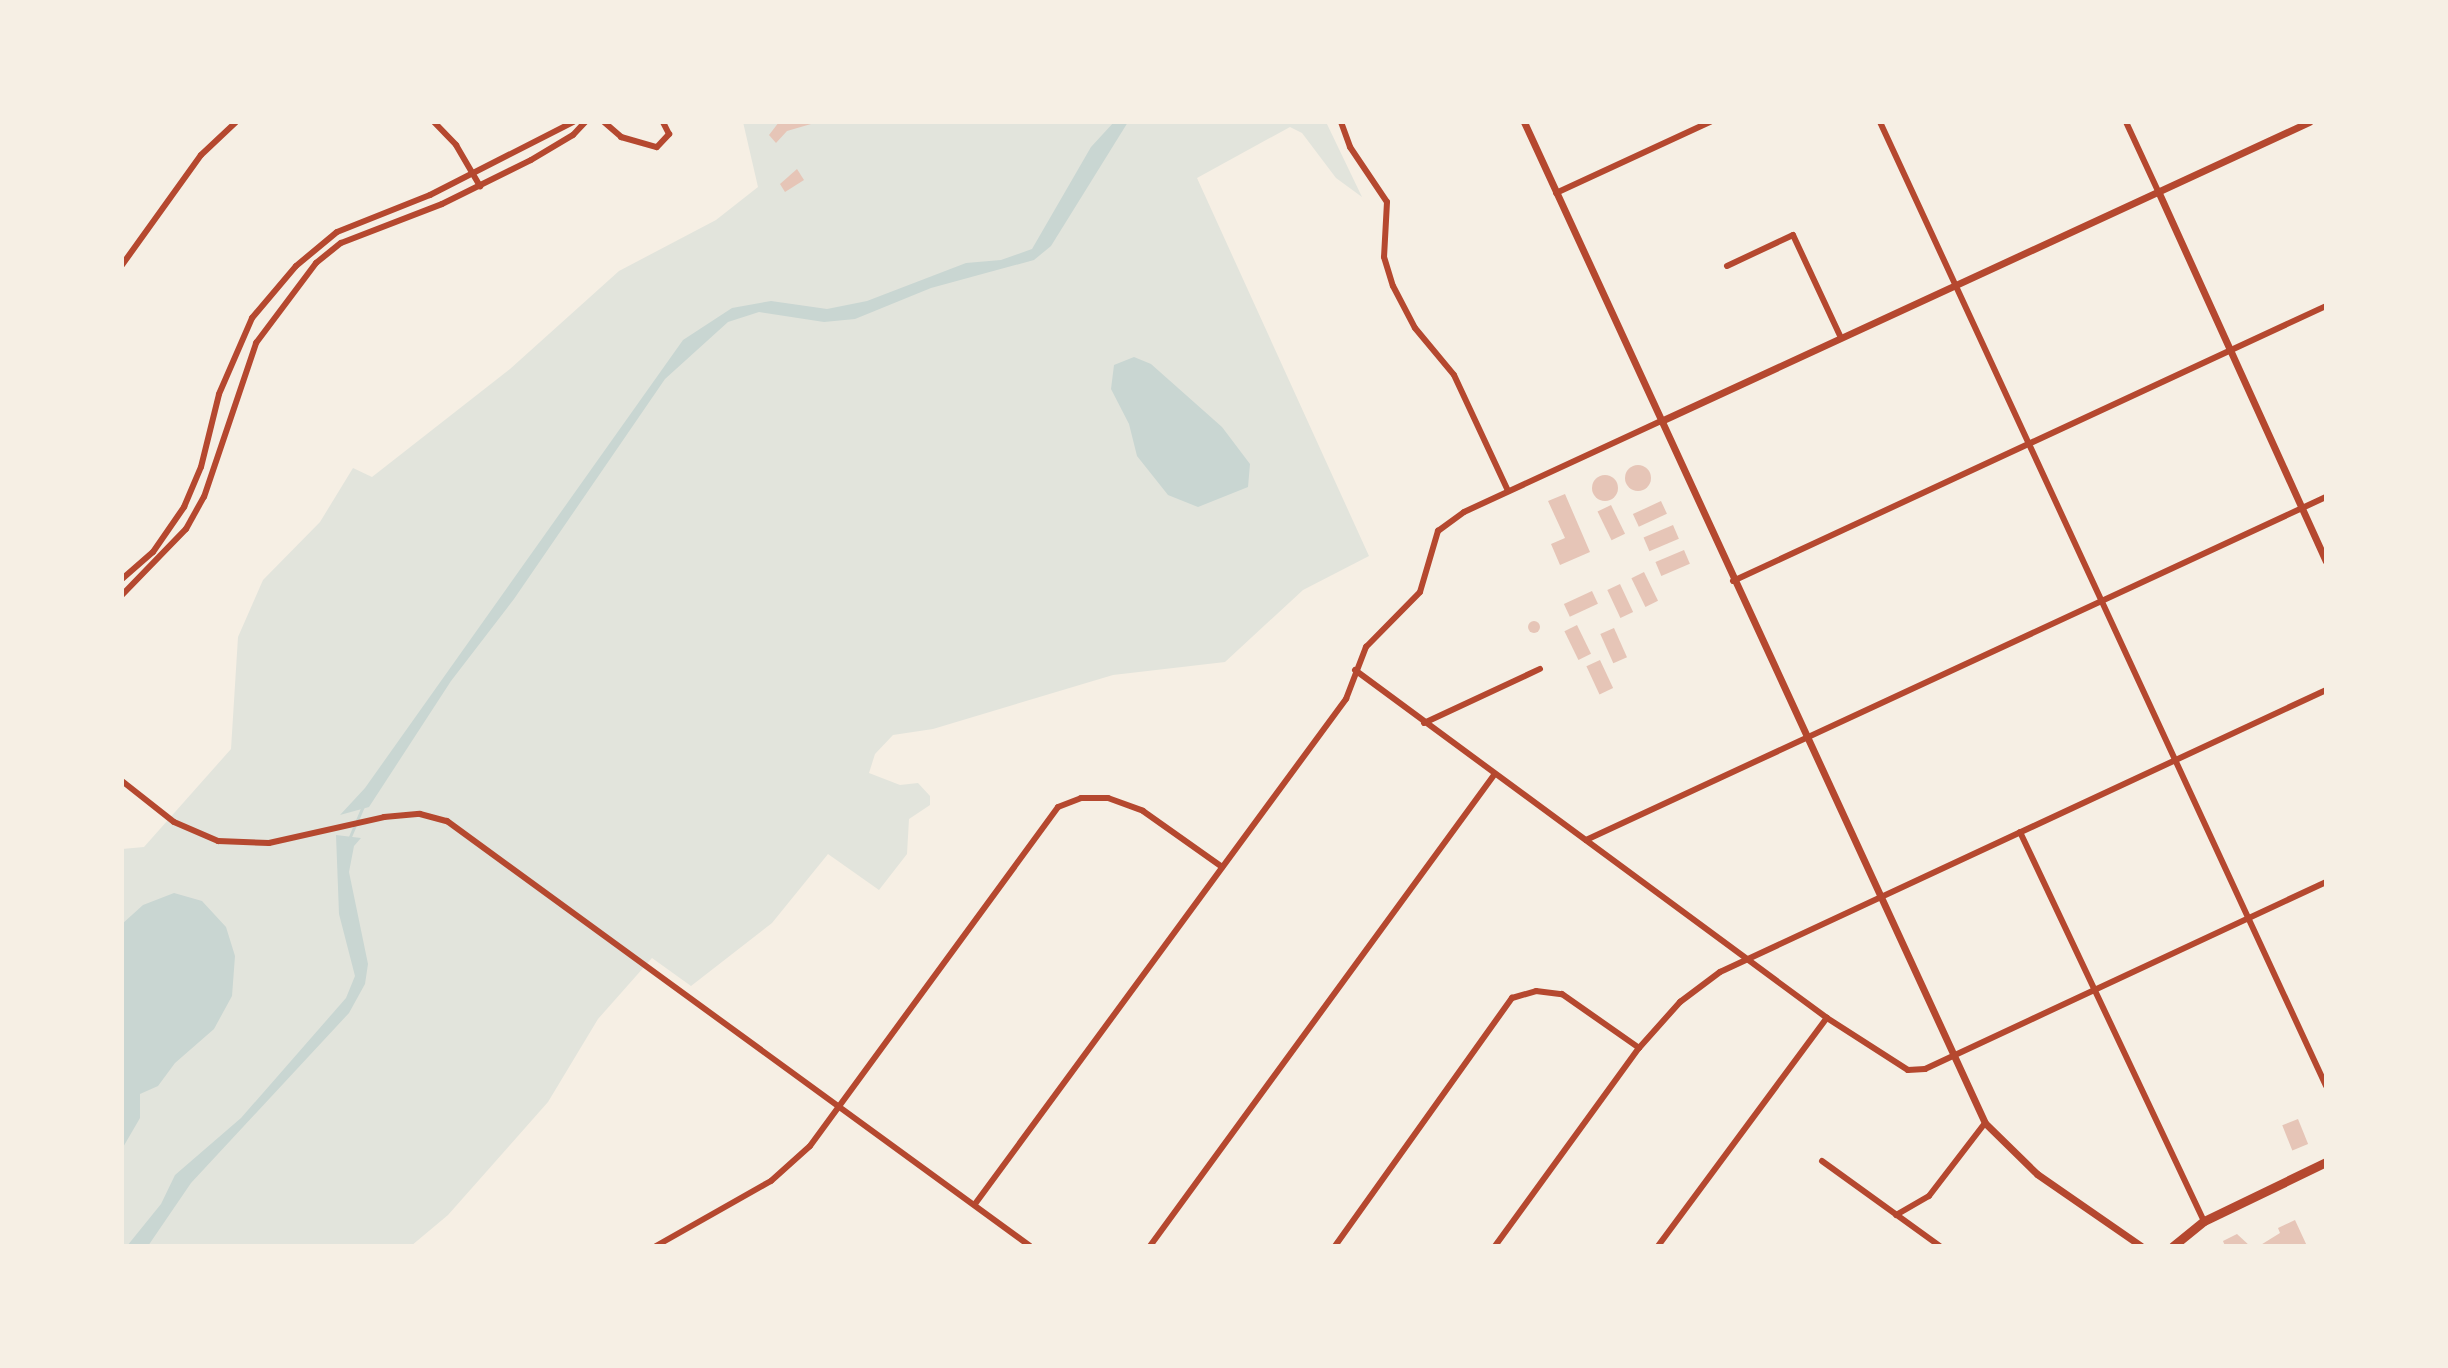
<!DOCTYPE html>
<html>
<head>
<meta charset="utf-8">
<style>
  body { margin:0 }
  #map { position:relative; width:2448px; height:1368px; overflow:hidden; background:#f6efe4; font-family:Barlow,sans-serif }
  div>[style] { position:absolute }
  .green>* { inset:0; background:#e2e4dc }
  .water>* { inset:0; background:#c9d6d2 }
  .stream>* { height:3px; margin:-1.5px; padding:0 1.5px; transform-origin:1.5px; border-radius:1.5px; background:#c9d6d2 }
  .building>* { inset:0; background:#e6c5b7; transform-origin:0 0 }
  .round { border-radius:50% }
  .minor>* { height:6px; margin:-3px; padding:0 3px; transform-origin:3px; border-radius:3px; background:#b5482f }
  .tertiary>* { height:7px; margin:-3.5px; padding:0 3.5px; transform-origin:3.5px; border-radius:3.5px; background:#b5482f }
  .primary>* { height:9px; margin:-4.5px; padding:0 4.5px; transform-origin:4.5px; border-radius:4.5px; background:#b5482f }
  span { translate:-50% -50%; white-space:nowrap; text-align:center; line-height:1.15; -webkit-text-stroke:7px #f6efe4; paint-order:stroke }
  .frame { position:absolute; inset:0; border:124px solid #f6efe4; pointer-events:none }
</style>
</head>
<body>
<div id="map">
  <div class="green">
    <i style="clip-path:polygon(743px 122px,1326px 122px,1362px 197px,1336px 178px,1302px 133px,1290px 127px,1197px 178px,1369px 556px,1303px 590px,1225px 662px,1113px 675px,933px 729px,893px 735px,875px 754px,869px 773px,900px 785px,918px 783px,930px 796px,930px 805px,909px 819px,907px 854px,879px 890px,828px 854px,772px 923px,691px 986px,652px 958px,598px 1019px,548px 1102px,448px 1215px,411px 1246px,122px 1246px,122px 849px,144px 847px,231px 749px,238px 637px,263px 580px,320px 522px,353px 468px,372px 477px,510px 369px,619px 271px,716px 220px,758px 187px)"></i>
  </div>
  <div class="water">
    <i style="clip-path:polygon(1114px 122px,1128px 122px,1051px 246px,1034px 260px,931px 288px,855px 319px,824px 322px,759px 312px,728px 322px,665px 379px,514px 599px,451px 681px,369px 807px,340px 815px,365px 788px,683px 340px,732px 308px,771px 301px,827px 309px,867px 301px,966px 263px,1001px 260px,1032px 249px,1091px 147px)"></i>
    <i style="clip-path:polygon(1134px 357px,1151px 364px,1222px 427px,1250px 464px,1248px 487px,1198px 507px,1168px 495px,1137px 456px,1129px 424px,1111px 389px,1114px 365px)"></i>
    <i style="clip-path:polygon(336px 835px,361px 838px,354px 846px,349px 872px,368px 964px,365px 984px,349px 1013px,191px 1183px,148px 1246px,127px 1246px,161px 1204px,175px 1175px,241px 1118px,346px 998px,355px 976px,339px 914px)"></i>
    <i style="clip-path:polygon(174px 893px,202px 901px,226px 927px,235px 956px,232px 996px,214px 1029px,175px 1063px,158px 1086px,140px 1094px,140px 1118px,122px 1149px,122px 924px,143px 905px)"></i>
  </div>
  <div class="stream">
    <i style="left:349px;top:839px;width:36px;rotate:-67deg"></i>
  </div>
  <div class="building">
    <i style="clip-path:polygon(779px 122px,811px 122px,811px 124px,787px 131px,776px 143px,769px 135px)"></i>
    <i style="clip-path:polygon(797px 169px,804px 180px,785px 192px,780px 184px)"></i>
    <i class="round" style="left:1625px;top:465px;width:26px;height:26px"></i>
    <i class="round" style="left:1592px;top:475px;width:26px;height:26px"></i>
    <i style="clip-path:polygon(1565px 494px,1590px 552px,1560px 565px,1551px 544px,1565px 538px,1548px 501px)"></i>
    <i style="left:1661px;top:501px;width:14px;height:31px;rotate:65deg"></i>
    <i style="left:1611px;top:505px;width:32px;height:15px;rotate:64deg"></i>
    <i style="left:1673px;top:525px;width:15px;height:32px;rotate:67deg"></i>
    <i style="left:1684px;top:550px;width:15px;height:31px;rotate:67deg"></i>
    <i style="left:1644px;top:572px;width:32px;height:14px;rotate:64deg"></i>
    <i style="left:1620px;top:584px;width:31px;height:14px;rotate:65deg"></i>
    <i style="left:1592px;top:591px;width:14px;height:31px;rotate:65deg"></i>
    <i class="round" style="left:1528px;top:621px;width:12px;height:12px"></i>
    <i style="left:1577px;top:625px;width:32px;height:14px;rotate:64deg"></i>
    <i style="left:1614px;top:628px;width:32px;height:15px;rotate:66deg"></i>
    <i style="left:1600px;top:660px;width:31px;height:15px;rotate:65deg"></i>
    <i style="left:2298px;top:1119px;width:27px;height:17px;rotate:68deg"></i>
    <i style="clip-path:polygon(2295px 1220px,2307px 1246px,2259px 1246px,2280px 1233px,2278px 1228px)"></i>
    <i style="clip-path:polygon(2237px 1234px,2250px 1246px,2225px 1246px,2223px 1241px)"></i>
  </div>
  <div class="minor">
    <i style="left:434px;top:122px;width:32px;rotate:46deg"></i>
    <i style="left:456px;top:145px;width:48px;rotate:59.7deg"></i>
    <i style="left:604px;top:122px;width:23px;rotate:41deg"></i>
    <i style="left:621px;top:137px;width:37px;rotate:16deg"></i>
    <i style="left:657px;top:147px;width:18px;rotate:-47deg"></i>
    <i style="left:669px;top:134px;width:13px;rotate:-117deg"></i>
    <i style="left:1341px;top:122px;width:27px;rotate:70deg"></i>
    <i style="left:1350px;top:147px;width:66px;rotate:56.1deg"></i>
    <i style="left:1387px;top:202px;width:55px;rotate:93.1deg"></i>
    <i style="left:1384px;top:257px;width:30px;rotate:73deg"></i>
    <i style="left:1393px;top:286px;width:47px;rotate:62.4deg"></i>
    <i style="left:1415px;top:328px;width:61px;rotate:50.3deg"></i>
    <i style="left:1454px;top:375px;width:128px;rotate:65deg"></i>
    <i style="left:1880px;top:122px;width:1062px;rotate:65.17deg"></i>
    <i style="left:2126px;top:122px;width:76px;rotate:65.1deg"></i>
    <i style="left:1556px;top:193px;width:170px;rotate:-24.8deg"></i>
    <i style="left:122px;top:265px;width:135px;rotate:-54.3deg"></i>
    <i style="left:201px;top:155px;width:48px;rotate:-43.3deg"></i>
    <i style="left:1727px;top:266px;width:73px;rotate:-25.2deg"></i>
    <i style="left:1793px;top:235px;width:111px;rotate:65deg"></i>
    <i style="left:122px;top:579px;width:41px;rotate:-41.1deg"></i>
    <i style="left:153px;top:552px;width:55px;rotate:-55.4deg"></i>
    <i style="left:184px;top:507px;width:43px;rotate:-67deg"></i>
    <i style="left:201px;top:467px;width:75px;rotate:-76.1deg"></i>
    <i style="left:219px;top:394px;width:83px;rotate:-66.5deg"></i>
    <i style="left:252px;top:318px;width:68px;rotate:-49.8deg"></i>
    <i style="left:296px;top:266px;width:53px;rotate:-39.7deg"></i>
    <i style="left:337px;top:232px;width:100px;rotate:-21.7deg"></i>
    <i style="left:430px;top:195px;width:161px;rotate:-27deg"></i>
    <i style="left:1733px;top:581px;width:654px;rotate:-24.88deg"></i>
    <i style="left:122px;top:595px;width:92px;rotate:-45.9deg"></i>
    <i style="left:186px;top:529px;width:37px;rotate:-61deg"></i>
    <i style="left:204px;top:497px;width:163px;rotate:-71.3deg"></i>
    <i style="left:256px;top:343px;width:100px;rotate:-53.1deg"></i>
    <i style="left:316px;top:263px;width:32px;rotate:-39deg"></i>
    <i style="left:341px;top:243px;width:108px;rotate:-21.1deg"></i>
    <i style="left:442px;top:204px;width:99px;rotate:-26.3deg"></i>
    <i style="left:531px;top:160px;width:49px;rotate:-30.8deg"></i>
    <i style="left:573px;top:135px;width:18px;rotate:-47deg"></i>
    <i style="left:1355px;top:670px;width:586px;rotate:36.4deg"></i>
    <i style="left:1827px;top:1018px;width:96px;rotate:32.7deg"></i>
    <i style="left:1908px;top:1070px;width:17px;rotate:-3deg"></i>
    <i style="left:1925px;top:1069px;width:442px;rotate:-25deg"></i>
    <i style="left:1424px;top:723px;width:128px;rotate:-25deg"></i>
    <i style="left:122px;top:781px;width:66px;rotate:38.3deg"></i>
    <i style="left:174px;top:822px;width:48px;rotate:23.4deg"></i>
    <i style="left:218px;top:841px;width:51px;rotate:2.2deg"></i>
    <i style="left:269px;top:843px;width:118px;rotate:-12.7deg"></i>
    <i style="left:384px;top:817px;width:36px;rotate:-5deg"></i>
    <i style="left:420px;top:814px;width:28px;rotate:15deg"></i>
    <i style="left:447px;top:821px;width:721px;rotate:36.09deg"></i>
    <i style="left:2020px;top:832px;width:430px;rotate:64.7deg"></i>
    <i style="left:1586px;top:840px;width:816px;rotate:-24.87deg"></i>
    <i style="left:1822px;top:1161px;width:145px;rotate:35.8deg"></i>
    <i style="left:975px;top:1204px;width:627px;rotate:-53.7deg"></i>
    <i style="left:1346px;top:699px;width:56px;rotate:-69deg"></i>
    <i style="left:1366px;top:647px;width:77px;rotate:-45.5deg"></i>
    <i style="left:1420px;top:592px;width:64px;rotate:-73.6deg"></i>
    <i style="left:1438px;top:531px;width:32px;rotate:-36deg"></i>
    <i style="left:1464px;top:512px;width:217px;rotate:-24.8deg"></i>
    <i style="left:1896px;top:1215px;width:38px;rotate:-30deg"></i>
    <i style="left:1929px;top:1196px;width:92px;rotate:-52.5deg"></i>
    <i style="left:656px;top:1246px;width:132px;rotate:-29.5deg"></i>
    <i style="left:771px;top:1181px;width:52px;rotate:-41.9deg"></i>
    <i style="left:810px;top:1146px;width:420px;rotate:-53.8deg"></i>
    <i style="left:1058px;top:807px;width:25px;rotate:-21deg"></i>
    <i style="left:1081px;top:798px;width:27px"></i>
    <i style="left:1108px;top:798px;width:37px;rotate:20deg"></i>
    <i style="left:1143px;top:811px;width:97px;rotate:35.3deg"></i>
    <i style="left:1150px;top:1246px;width:583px;rotate:-53.86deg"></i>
    <i style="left:1335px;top:1246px;width:305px;rotate:-54.5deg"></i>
    <i style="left:1512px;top:998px;width:25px;rotate:-16deg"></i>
    <i style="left:1536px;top:991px;width:26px;rotate:7deg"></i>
    <i style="left:1562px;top:994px;width:94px;rotate:35deg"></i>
    <i style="left:1495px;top:1246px;width:245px;rotate:-54deg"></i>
    <i style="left:1639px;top:1048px;width:62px;rotate:-48.3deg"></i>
    <i style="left:1680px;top:1002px;width:50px;rotate:-36.9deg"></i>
    <i style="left:1720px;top:972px;width:668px;rotate:-24.95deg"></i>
    <i style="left:1658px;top:1246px;width:284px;rotate:-53.5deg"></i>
  </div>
  <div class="tertiary">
    <i style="left:1524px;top:122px;width:1102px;rotate:65.27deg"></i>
    <i style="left:1985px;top:1123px;width:73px;rotate:44.4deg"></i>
    <i style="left:2037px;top:1174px;width:126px;rotate:34.7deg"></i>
    <i style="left:2158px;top:191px;width:406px;rotate:65.6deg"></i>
    <i style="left:1661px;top:421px;width:714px;rotate:-24.77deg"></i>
  </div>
  <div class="primary">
    <i style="left:2173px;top:1246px;width:40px;rotate:-39deg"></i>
    <i style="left:2204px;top:1221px;width:136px;rotate:-25.8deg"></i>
  </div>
  <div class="frame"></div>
</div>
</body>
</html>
